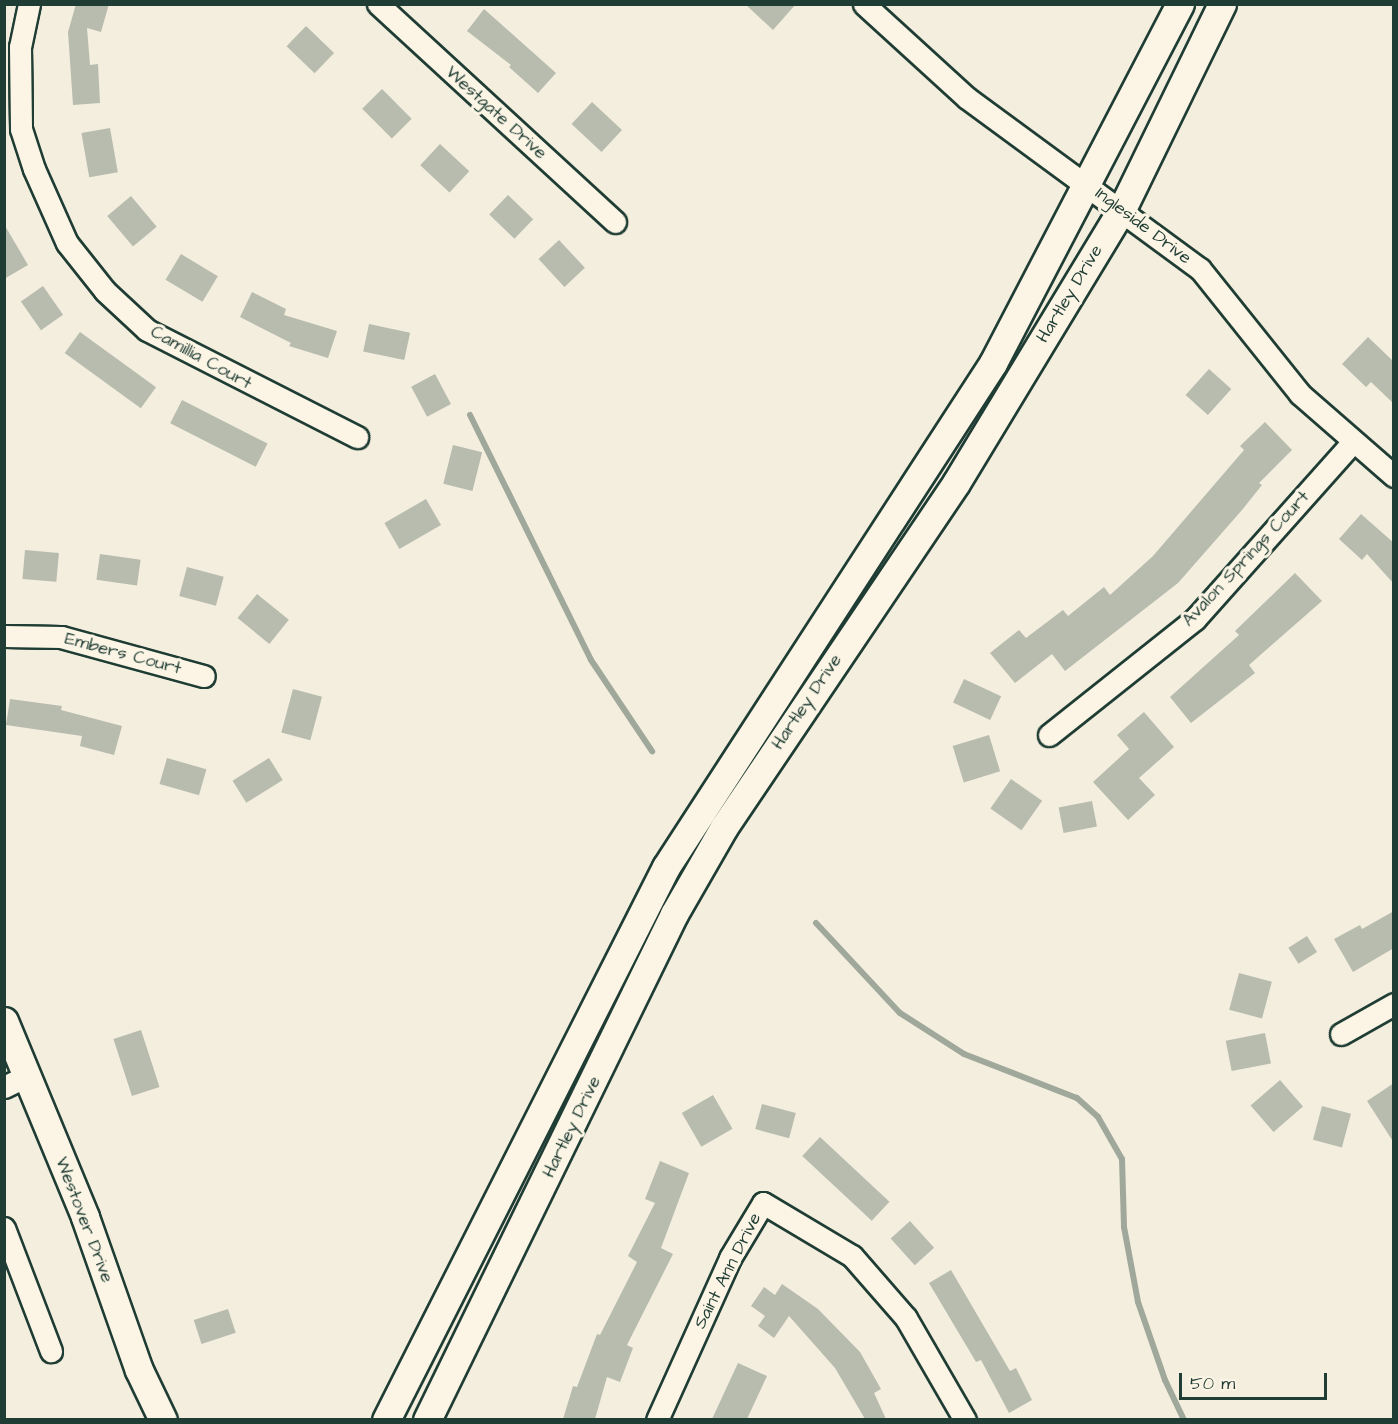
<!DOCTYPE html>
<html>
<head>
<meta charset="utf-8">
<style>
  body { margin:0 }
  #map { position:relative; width:1398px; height:1424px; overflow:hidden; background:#f3eede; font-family:"Architects Daughter",sans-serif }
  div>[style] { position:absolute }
  .stream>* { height:6px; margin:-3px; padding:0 3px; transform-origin:3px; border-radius:3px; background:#a0a89b }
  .building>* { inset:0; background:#b8bcae; transform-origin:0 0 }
  .roads { filter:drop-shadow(2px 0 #1f3d34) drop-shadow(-2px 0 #1f3d34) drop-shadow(0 2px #1f3d34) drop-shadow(0 -2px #1f3d34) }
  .minor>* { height:21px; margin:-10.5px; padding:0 10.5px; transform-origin:10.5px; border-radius:10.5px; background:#fcf5e5 }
  .tertiary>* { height:27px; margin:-13.5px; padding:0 13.5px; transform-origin:13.5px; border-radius:13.5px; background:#fcf5e5 }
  span { translate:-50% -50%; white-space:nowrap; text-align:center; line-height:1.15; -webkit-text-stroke:6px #fcf5e5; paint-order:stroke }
  .street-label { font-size:18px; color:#1f3d34 }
  .frame { position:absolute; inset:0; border:6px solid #1f3d34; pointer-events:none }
  .scale { position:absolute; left:1179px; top:1373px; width:148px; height:27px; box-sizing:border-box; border:3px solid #1f3d34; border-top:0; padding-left:8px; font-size:18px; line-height:21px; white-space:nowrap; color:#1f3d34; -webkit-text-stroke:4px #fcf5e5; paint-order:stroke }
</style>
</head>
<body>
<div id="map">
  <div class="stream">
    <i style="left:470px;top:415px;width:273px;rotate:63.7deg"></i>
    <i style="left:591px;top:660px;width:110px;rotate:56.2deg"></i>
    <i style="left:816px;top:923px;width:123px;rotate:47deg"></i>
    <i style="left:900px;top:1013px;width:76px;rotate:32.6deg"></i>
    <i style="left:964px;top:1054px;width:121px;rotate:21.3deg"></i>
    <i style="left:1077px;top:1098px;width:28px;rotate:42deg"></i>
    <i style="left:1098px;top:1117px;width:48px;rotate:60.3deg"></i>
    <i style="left:1122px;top:1159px;width:68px;rotate:88.3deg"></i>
    <i style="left:1124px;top:1227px;width:76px;rotate:79.4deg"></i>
    <i style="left:1138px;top:1302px;width:83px;rotate:70.9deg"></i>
    <i style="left:1165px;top:1380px;width:44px;rotate:64.6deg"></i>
  </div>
  <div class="building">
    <i style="clip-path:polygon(76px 4px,109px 4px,101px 32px,87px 28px,90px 65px,98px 64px,100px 103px,73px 105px,68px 32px)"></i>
    <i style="clip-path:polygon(745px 4px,796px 4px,773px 30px)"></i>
    <i style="clip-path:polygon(484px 9px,556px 73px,538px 93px,509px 67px,511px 65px,467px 31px)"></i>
    <i style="left:306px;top:26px;width:39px;height:28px;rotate:44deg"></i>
    <i style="left:382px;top:89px;width:42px;height:28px;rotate:45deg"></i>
    <i style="left:592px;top:102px;width:41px;height:30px;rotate:43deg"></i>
    <i style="left:110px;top:128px;width:45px;height:29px;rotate:80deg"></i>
    <i style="left:440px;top:144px;width:40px;height:29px;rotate:43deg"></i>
    <i style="left:508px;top:195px;width:35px;height:27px;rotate:44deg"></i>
    <i style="left:131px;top:196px;width:40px;height:31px;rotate:50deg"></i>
    <i style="clip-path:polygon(4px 224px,28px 265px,4px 279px)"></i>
    <i style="left:559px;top:240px;width:38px;height:28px;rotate:47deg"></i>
    <i style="left:181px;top:254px;width:43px;height:30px;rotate:31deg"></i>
    <i style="left:43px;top:286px;width:35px;height:27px;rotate:55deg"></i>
    <i style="clip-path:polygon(252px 292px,286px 309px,284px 315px,337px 331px,328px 358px,289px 346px,291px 343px,240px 317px)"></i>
    <i style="left:369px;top:324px;width:42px;height:28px;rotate:12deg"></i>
    <i style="left:80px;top:332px;width:94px;height:26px;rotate:36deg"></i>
    <i style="clip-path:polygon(1368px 337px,1394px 362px,1394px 404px,1371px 382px,1366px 387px,1342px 364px)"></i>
    <i style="left:1209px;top:369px;width:30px;height:35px;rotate:42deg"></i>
    <i style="left:435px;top:374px;width:34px;height:27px;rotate:62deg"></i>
    <i style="left:182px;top:400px;width:96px;height:26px;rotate:27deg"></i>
    <i style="clip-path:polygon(1265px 422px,1292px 450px,1259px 483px,1262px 485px,1242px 510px,1178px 583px,1065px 671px,1052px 654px,1015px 683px,990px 653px,1019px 630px,1026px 638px,1063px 610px,1068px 616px,1104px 587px,1110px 595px,1153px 556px,1244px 450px,1240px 446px)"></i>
    <i style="left:453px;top:445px;width:30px;height:40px;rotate:14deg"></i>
    <i style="left:426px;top:499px;width:30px;height:48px;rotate:60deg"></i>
    <i style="clip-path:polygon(1361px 514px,1394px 543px,1394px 584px,1367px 554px,1362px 560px,1339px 539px)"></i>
    <i style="left:25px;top:550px;width:34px;height:29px;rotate:5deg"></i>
    <i style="left:100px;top:554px;width:41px;height:26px;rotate:8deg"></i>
    <i style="left:187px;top:567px;width:38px;height:30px;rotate:15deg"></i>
    <i style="clip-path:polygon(1295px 573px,1322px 601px,1249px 665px,1255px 673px,1191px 723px,1170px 697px,1239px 635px,1235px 631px)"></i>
    <i style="left:257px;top:594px;width:41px;height:31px;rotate:39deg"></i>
    <i style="left:964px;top:679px;width:41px;height:26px;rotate:25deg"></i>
    <i style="left:293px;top:689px;width:30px;height:45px;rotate:15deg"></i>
    <i style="clip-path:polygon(10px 699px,62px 706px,61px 710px,122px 726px,114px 755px,80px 746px,82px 736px,6px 725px)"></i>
    <i style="clip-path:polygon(1144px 712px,1174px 747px,1139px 778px,1155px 795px,1128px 820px,1093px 782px,1129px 749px,1117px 735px)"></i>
    <i style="left:989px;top:735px;width:38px;height:38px;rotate:73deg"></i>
    <i style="left:167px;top:758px;width:41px;height:27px;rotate:16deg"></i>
    <i style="left:269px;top:758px;width:26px;height:43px;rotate:58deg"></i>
    <i style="left:1011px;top:779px;width:38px;height:36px;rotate:35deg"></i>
    <i style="left:1092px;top:801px;width:26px;height:34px;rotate:79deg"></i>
    <i style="clip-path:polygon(1394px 911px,1394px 948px,1353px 972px,1334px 939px,1360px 925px,1362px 929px)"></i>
    <i style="left:1307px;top:936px;width:19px;height:22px;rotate:58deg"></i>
    <i style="left:1239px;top:973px;width:34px;height:38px;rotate:15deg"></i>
    <i style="left:141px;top:1030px;width:60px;height:29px;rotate:72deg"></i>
    <i style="left:1265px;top:1033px;width:31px;height:40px;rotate:79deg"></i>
    <i style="left:1280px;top:1080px;width:35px;height:39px;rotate:49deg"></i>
    <i style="clip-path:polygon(1394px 1083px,1394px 1143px,1367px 1101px)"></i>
    <i style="left:713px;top:1095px;width:39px;height:36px;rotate:60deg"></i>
    <i style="left:762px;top:1104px;width:35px;height:26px;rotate:15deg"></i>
    <i style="left:1322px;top:1106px;width:30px;height:35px;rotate:15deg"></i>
    <i style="left:820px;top:1137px;width:95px;height:26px;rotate:43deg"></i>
    <i style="clip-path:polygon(660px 1161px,689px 1173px,661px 1248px,673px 1254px,627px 1345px,633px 1348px,620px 1382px,607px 1377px,595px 1419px,563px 1419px,573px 1386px,577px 1387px,597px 1334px,600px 1335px,637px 1262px,628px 1256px,655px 1203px,645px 1199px)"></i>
    <i style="left:910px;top:1221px;width:36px;height:26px;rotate:48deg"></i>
    <i style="clip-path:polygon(951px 1270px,1010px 1371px,1016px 1368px,1032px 1400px,1009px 1413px,981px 1360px,976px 1362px,929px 1283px)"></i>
    <i style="clip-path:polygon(782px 1284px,818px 1309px,860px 1352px,881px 1389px,874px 1393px,886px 1419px,865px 1419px,835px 1368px,789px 1316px,774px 1338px,758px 1326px,765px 1316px,751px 1306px,764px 1287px,775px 1295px)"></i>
    <i style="left:228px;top:1309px;width:25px;height:36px;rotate:72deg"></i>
    <i style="clip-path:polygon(738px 1363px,767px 1376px,747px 1419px,712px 1419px)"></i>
  </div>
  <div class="roads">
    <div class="minor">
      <i style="left:29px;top:4px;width:44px;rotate:101.8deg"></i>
      <i style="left:20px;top:47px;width:82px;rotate:89.3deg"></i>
      <i style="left:21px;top:129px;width:42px;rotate:72deg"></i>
      <i style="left:34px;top:169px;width:81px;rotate:66deg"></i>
      <i style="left:67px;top:243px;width:61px;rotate:51.6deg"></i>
      <i style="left:105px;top:291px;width:57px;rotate:42.9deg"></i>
      <i style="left:147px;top:330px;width:236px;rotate:27deg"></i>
      <i style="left:378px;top:4px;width:322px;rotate:42.6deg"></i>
      <i style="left:864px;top:4px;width:139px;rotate:42.4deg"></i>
      <i style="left:967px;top:98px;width:289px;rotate:36.3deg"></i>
      <i style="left:1200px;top:269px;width:160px;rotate:51.3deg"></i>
      <i style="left:1300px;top:394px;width:125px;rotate:41.1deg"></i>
      <i style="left:4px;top:636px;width:57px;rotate:1deg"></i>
      <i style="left:61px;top:637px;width:148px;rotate:15.3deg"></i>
      <i style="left:1049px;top:735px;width:186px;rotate:-38.5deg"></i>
      <i style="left:1195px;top:619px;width:236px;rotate:-48.3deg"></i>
      <i style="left:1341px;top:1034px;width:61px;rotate:-29.5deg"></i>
      <i style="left:4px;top:1087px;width:25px;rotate:-26deg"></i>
      <i style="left:4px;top:1228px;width:132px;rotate:69.1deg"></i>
      <i style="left:657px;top:1420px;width:178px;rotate:-65.7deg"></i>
      <i style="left:730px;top:1258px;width:64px;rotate:-59deg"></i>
      <i style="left:763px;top:1203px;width:104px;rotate:30.8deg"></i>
      <i style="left:852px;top:1256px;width:82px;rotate:48.9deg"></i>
      <i style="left:906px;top:1318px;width:118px;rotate:60deg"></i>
    </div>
    <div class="tertiary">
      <i style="left:4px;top:1021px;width:212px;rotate:67.5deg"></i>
      <i style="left:85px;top:1217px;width:162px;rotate:70.6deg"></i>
      <i style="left:139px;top:1370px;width:55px;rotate:64.4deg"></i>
      <i style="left:386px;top:1420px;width:620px;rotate:-63.15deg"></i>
      <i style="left:666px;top:867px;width:601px;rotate:-57.02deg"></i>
      <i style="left:993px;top:363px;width:405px;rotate:-62.5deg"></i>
      <i style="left:427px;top:1420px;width:563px;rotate:-63.98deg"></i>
      <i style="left:674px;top:914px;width:100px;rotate:-60.1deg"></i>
      <i style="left:724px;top:827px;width:415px;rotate:-56deg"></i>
      <i style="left:956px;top:483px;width:320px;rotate:-58.8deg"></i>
      <i style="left:1122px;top:209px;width:228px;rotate:-64deg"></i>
    </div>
  </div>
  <div class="street-label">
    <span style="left:496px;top:113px;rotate:42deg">Westgate Drive</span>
    <span style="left:1143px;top:226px;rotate:37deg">Ingleside Drive</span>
    <span style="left:1070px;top:294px;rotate:-59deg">Hartley Drive</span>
    <span style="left:201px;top:358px;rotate:29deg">Camillia Court</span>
    <span style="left:1246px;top:559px;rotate:-47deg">Avalon Springs Court</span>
    <span style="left:123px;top:654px;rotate:15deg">Embers Court</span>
    <span style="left:807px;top:702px;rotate:-56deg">Hartley Drive</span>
    <span style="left:572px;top:1127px;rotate:-64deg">Hartley Drive</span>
    <span style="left:84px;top:1220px;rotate:69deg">Westover Drive</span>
    <span style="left:728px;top:1271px;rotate:-63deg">Saint Ann Drive</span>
  </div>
  <div class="frame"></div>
  <div class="scale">50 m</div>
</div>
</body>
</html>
